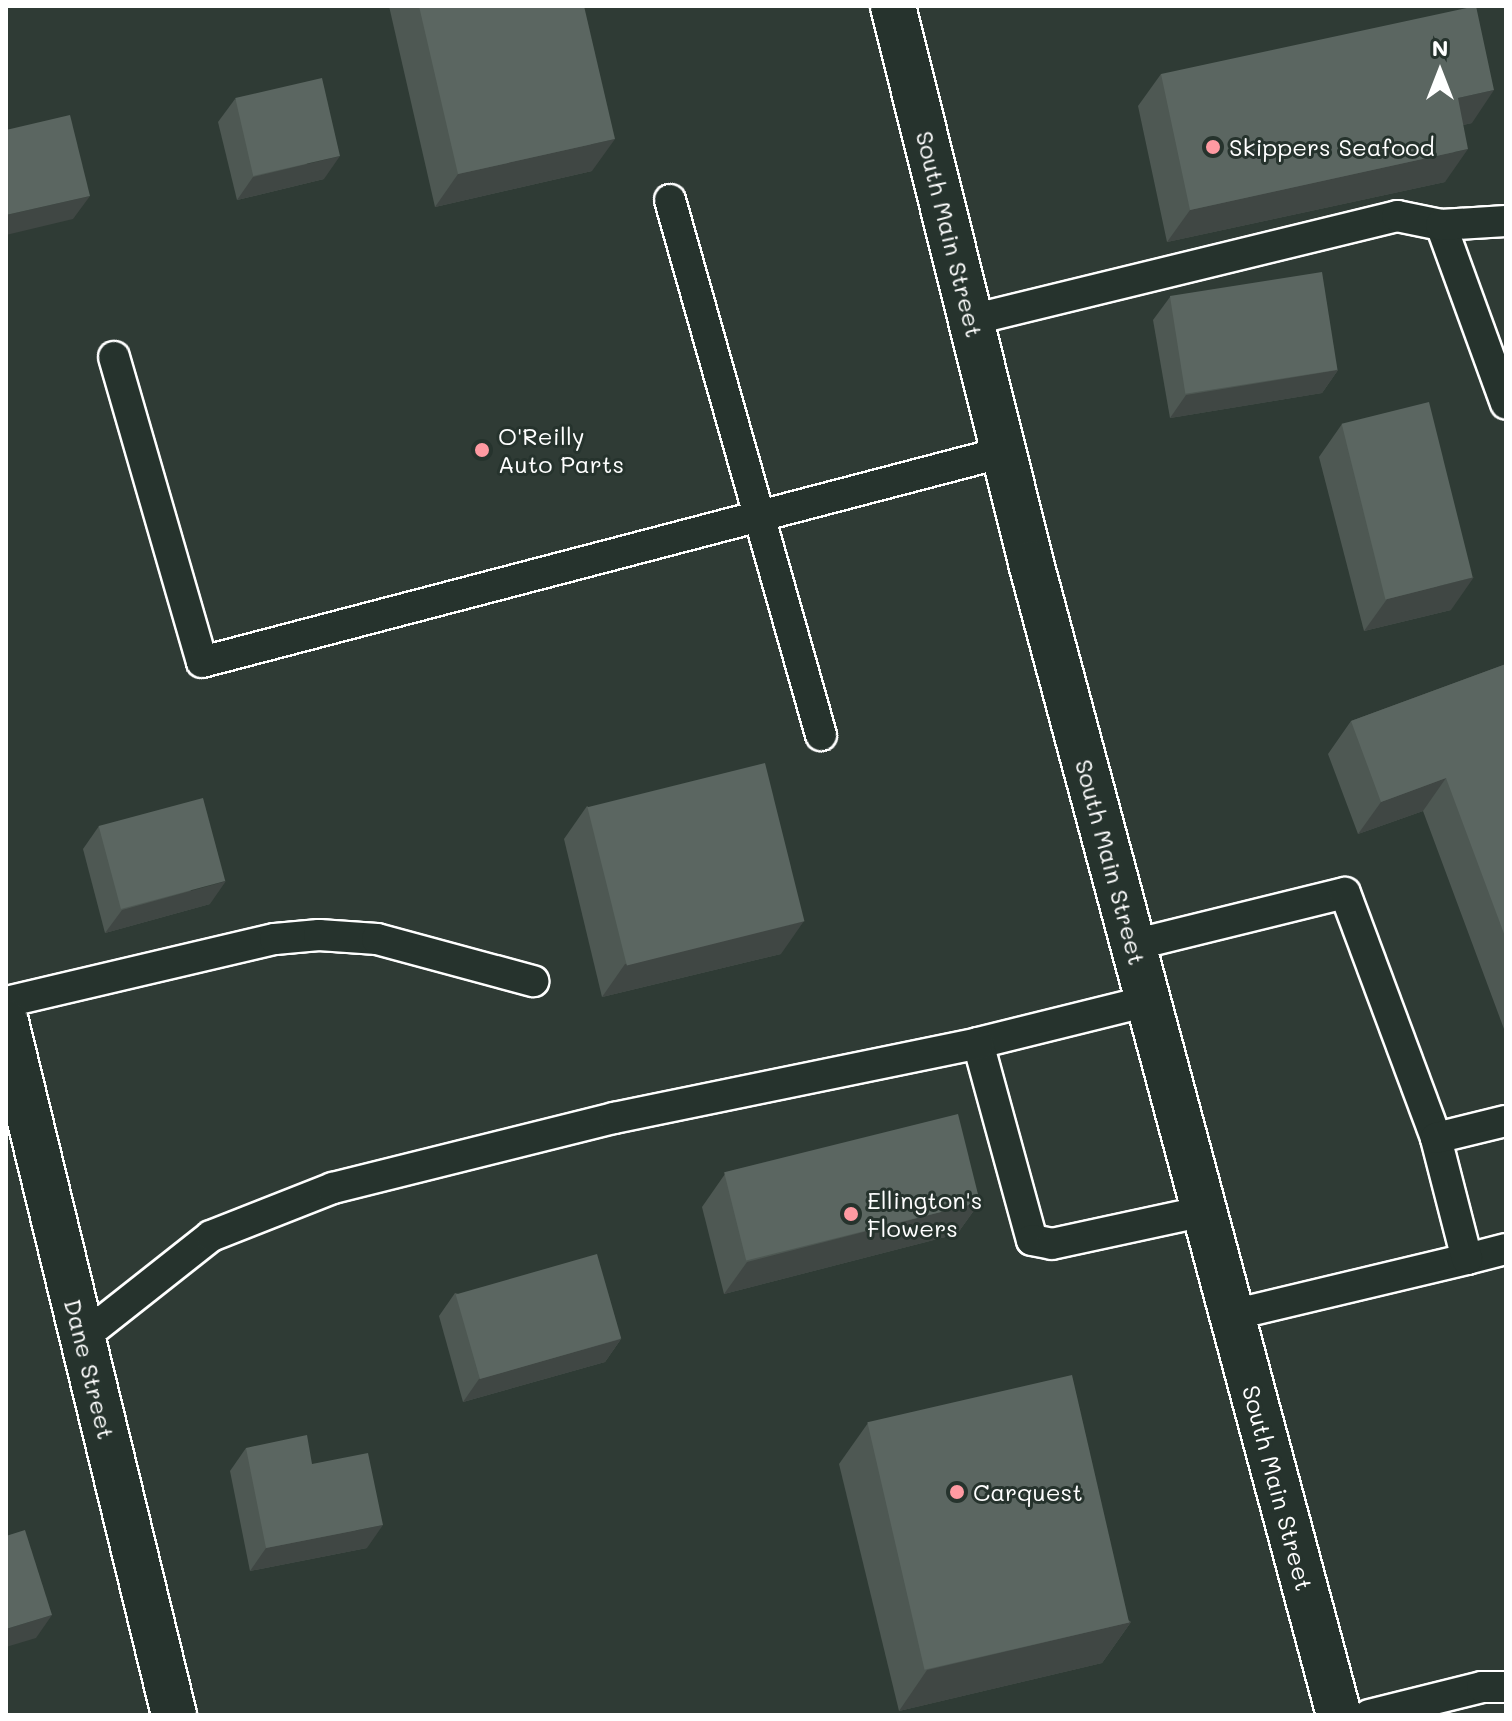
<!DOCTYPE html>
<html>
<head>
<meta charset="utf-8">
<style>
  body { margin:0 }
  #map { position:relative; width:1512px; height:1721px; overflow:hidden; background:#2f3b35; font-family:Mali,sans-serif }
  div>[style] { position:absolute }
  .roads { filter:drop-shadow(2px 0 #fff) drop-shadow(-2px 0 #fff) drop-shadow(0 2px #fff) drop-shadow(0 -2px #fff) }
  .service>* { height:30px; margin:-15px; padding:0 15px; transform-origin:15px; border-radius:15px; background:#26332d }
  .minor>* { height:44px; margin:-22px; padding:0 22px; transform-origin:22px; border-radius:22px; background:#26332d }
  .primary>* { height:44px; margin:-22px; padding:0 22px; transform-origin:22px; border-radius:22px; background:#26332d }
  .wall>* { inset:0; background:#4e5853 }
  .shaded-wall>* { inset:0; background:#404744 }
  .building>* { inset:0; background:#5b6661; transform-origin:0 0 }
  .dots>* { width:22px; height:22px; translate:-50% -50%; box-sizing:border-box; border:4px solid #26332d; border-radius:50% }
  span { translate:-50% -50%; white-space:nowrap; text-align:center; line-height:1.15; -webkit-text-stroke:6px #26332d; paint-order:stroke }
  .poi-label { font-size:24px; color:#fff }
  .left { translate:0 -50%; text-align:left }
  .street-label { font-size:24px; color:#fff }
  .frame { position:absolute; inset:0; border:8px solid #fff; pointer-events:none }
  .north { position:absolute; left:1400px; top:32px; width:80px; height:80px; -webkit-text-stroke:6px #26332d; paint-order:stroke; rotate:0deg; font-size:22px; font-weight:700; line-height:32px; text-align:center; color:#fff }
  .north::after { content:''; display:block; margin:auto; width:28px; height:36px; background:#fff; clip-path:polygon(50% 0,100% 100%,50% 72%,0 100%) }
</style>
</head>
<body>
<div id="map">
  <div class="roads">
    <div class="service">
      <i style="left:670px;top:200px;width:556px;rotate:74.24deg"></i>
      <i style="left:1441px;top:225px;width:190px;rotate:70deg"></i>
      <i style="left:971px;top:320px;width:439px;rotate:-13.7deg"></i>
      <i style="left:1397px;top:216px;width:45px;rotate:11.6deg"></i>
      <i style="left:1441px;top:225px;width:65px;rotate:-3.5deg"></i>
      <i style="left:114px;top:357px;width:317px;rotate:73.9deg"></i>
      <i style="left:202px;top:662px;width:829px;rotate:-14.67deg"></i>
      <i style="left:1133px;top:945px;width:218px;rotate:-13.8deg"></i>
      <i style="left:1345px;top:893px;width:261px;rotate:69.6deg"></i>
      <i style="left:1148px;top:1001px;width:175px;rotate:166.1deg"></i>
      <i style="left:978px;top:1043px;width:204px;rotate:74.7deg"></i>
      <i style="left:1032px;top:1240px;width:20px;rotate:11deg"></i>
      <i style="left:1052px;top:1244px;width:156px;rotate:-12.2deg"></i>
      <i style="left:6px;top:1002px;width:276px;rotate:-13.2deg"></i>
      <i style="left:275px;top:939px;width:44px;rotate:-5.2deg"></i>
      <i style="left:319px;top:935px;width:58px;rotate:3.9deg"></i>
      <i style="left:377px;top:939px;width:162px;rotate:15.1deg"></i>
      <i style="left:1467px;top:1259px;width:40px;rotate:-14.4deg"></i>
      <i style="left:1232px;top:1315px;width:242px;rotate:-13.4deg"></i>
      <i style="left:1467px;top:1259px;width:125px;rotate:-104.4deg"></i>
      <i style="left:1436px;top:1138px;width:72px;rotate:-13.7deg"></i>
      <i style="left:82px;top:1338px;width:164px;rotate:-38.3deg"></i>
      <i style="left:211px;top:1236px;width:131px;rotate:-21.5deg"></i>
      <i style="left:333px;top:1188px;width:290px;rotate:-14deg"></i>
      <i style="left:614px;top:1118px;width:372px;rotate:-11.6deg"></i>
      <i style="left:1369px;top:1715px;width:116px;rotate:-13.9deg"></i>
      <i style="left:1482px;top:1687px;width:24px"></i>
    </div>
    <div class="minor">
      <i style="left:6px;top:1022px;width:713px;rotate:76.37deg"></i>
    </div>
    <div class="primary">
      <i style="left:893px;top:6px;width:574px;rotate:76.08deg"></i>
      <i style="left:1031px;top:563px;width:1192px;rotate:75.03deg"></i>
    </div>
  </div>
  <div class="wall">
    <i style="clip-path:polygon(389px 6px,584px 6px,592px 171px,435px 207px)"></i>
    <i style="clip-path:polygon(1161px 74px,1472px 123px,1463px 125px,1445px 182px,1167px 242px,1138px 106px)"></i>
    <i style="clip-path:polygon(235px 99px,324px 179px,237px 200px,218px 122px)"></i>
    <i style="clip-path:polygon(1170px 297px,1338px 370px,1322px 393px,1170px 418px,1153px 320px)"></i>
    <i style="clip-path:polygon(1342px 424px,1451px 610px,1364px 631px,1319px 457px)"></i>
    <i style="clip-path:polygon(1506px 664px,1506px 1029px,1504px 1029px,1423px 811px,1358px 834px,1328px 754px,1351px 721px)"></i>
    <i style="clip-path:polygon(587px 806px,781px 954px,602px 997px,564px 839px)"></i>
    <i style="clip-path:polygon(99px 826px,210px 904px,105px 933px,83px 849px)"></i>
    <i style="clip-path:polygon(725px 1174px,980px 1202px,957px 1234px,724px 1294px,702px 1207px)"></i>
    <i style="clip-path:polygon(455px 1293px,621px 1339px,605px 1362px,463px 1402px,439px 1316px)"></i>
    <i style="clip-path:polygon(868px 1423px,1131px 1622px,1102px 1663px,899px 1711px,839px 1464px)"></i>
    <i style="clip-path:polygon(246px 1448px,312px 1464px,367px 1548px,250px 1571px,230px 1471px)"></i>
  </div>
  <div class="shaded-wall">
    <i style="clip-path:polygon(1494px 90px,1472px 123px,1435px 131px,1458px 98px)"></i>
    <i style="clip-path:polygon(615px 139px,592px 171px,435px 207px,458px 174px)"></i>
    <i style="clip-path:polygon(1468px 149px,1445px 182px,1167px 242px,1190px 210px)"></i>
    <i style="clip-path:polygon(340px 156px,324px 179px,237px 200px,253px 177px)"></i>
    <i style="clip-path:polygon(90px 196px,73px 219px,6px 235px,6px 215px)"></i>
    <i style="clip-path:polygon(1338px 370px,1322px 393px,1170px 418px,1186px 395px)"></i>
    <i style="clip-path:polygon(1474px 577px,1451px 610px,1364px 631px,1387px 599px)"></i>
    <i style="clip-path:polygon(1446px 778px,1423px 811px,1358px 834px,1381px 802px)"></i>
    <i style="clip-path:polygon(226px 881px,210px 904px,105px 933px,122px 910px)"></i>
    <i style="clip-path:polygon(804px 921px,781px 954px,602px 997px,625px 964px)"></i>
    <i style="clip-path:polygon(980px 1202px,957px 1234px,724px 1294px,747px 1262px)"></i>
    <i style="clip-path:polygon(621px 1339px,605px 1362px,463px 1402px,479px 1379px)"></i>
    <i style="clip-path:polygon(383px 1525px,367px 1548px,250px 1571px,266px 1548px)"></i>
    <i style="clip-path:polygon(52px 1615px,36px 1638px,6px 1647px,6px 1629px)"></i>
    <i style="clip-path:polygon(1131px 1622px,1102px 1663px,899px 1711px,927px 1670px)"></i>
  </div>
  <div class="building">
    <i style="clip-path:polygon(419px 6px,584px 6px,615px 139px,458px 174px)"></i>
    <i style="clip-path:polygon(1476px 6px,1494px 90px,1458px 98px,1468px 149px,1190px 210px,1161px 74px)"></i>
    <i style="left:322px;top:78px;width:80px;height:89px;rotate:77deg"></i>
    <i style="clip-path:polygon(70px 115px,90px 196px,6px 215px,6px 130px)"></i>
    <i style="left:1322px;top:272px;width:99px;height:154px;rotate:81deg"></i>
    <i style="left:1429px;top:402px;width:181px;height:90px;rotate:76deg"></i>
    <i style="clip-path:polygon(1506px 664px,1506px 939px,1446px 778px,1381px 802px,1351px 721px)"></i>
    <i style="left:765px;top:763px;width:163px;height:183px;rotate:76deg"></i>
    <i style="left:203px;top:798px;width:86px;height:108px;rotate:75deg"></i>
    <i style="left:958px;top:1114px;width:91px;height:241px;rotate:76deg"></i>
    <i style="left:597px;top:1254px;width:88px;height:147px;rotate:74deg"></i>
    <i style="left:1072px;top:1375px;width:254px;height:210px;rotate:77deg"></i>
    <i style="clip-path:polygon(307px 1435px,312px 1464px,368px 1453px,383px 1525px,266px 1548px,246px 1448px)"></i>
    <i style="clip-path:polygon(25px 1530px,52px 1615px,6px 1629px,6px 1536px)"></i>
  </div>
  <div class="dots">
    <i style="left:1213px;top:147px;background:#ff9aa2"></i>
    <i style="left:482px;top:450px;background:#ff9aa2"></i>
    <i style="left:851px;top:1214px;background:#ff9aa2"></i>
    <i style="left:957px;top:1492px;background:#ff9aa2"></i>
  </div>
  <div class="poi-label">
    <span class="left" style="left:1229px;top:147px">Skippers Seafood</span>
    <span class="left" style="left:498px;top:450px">O'Reilly<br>Auto Parts</span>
    <span class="left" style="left:867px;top:1214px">Ellington's<br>Flowers</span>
    <span class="left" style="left:973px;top:1492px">Carquest</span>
  </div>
  <div class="street-label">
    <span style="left:950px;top:234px;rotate:76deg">South Main Street</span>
    <span style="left:1111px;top:862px;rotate:75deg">South Main Street</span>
    <span style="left:90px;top:1369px;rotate:76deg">Dane Street</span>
    <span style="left:1278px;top:1488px;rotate:75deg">South Main Street</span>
  </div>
  <div class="frame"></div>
  <div class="north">N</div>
</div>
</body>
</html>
